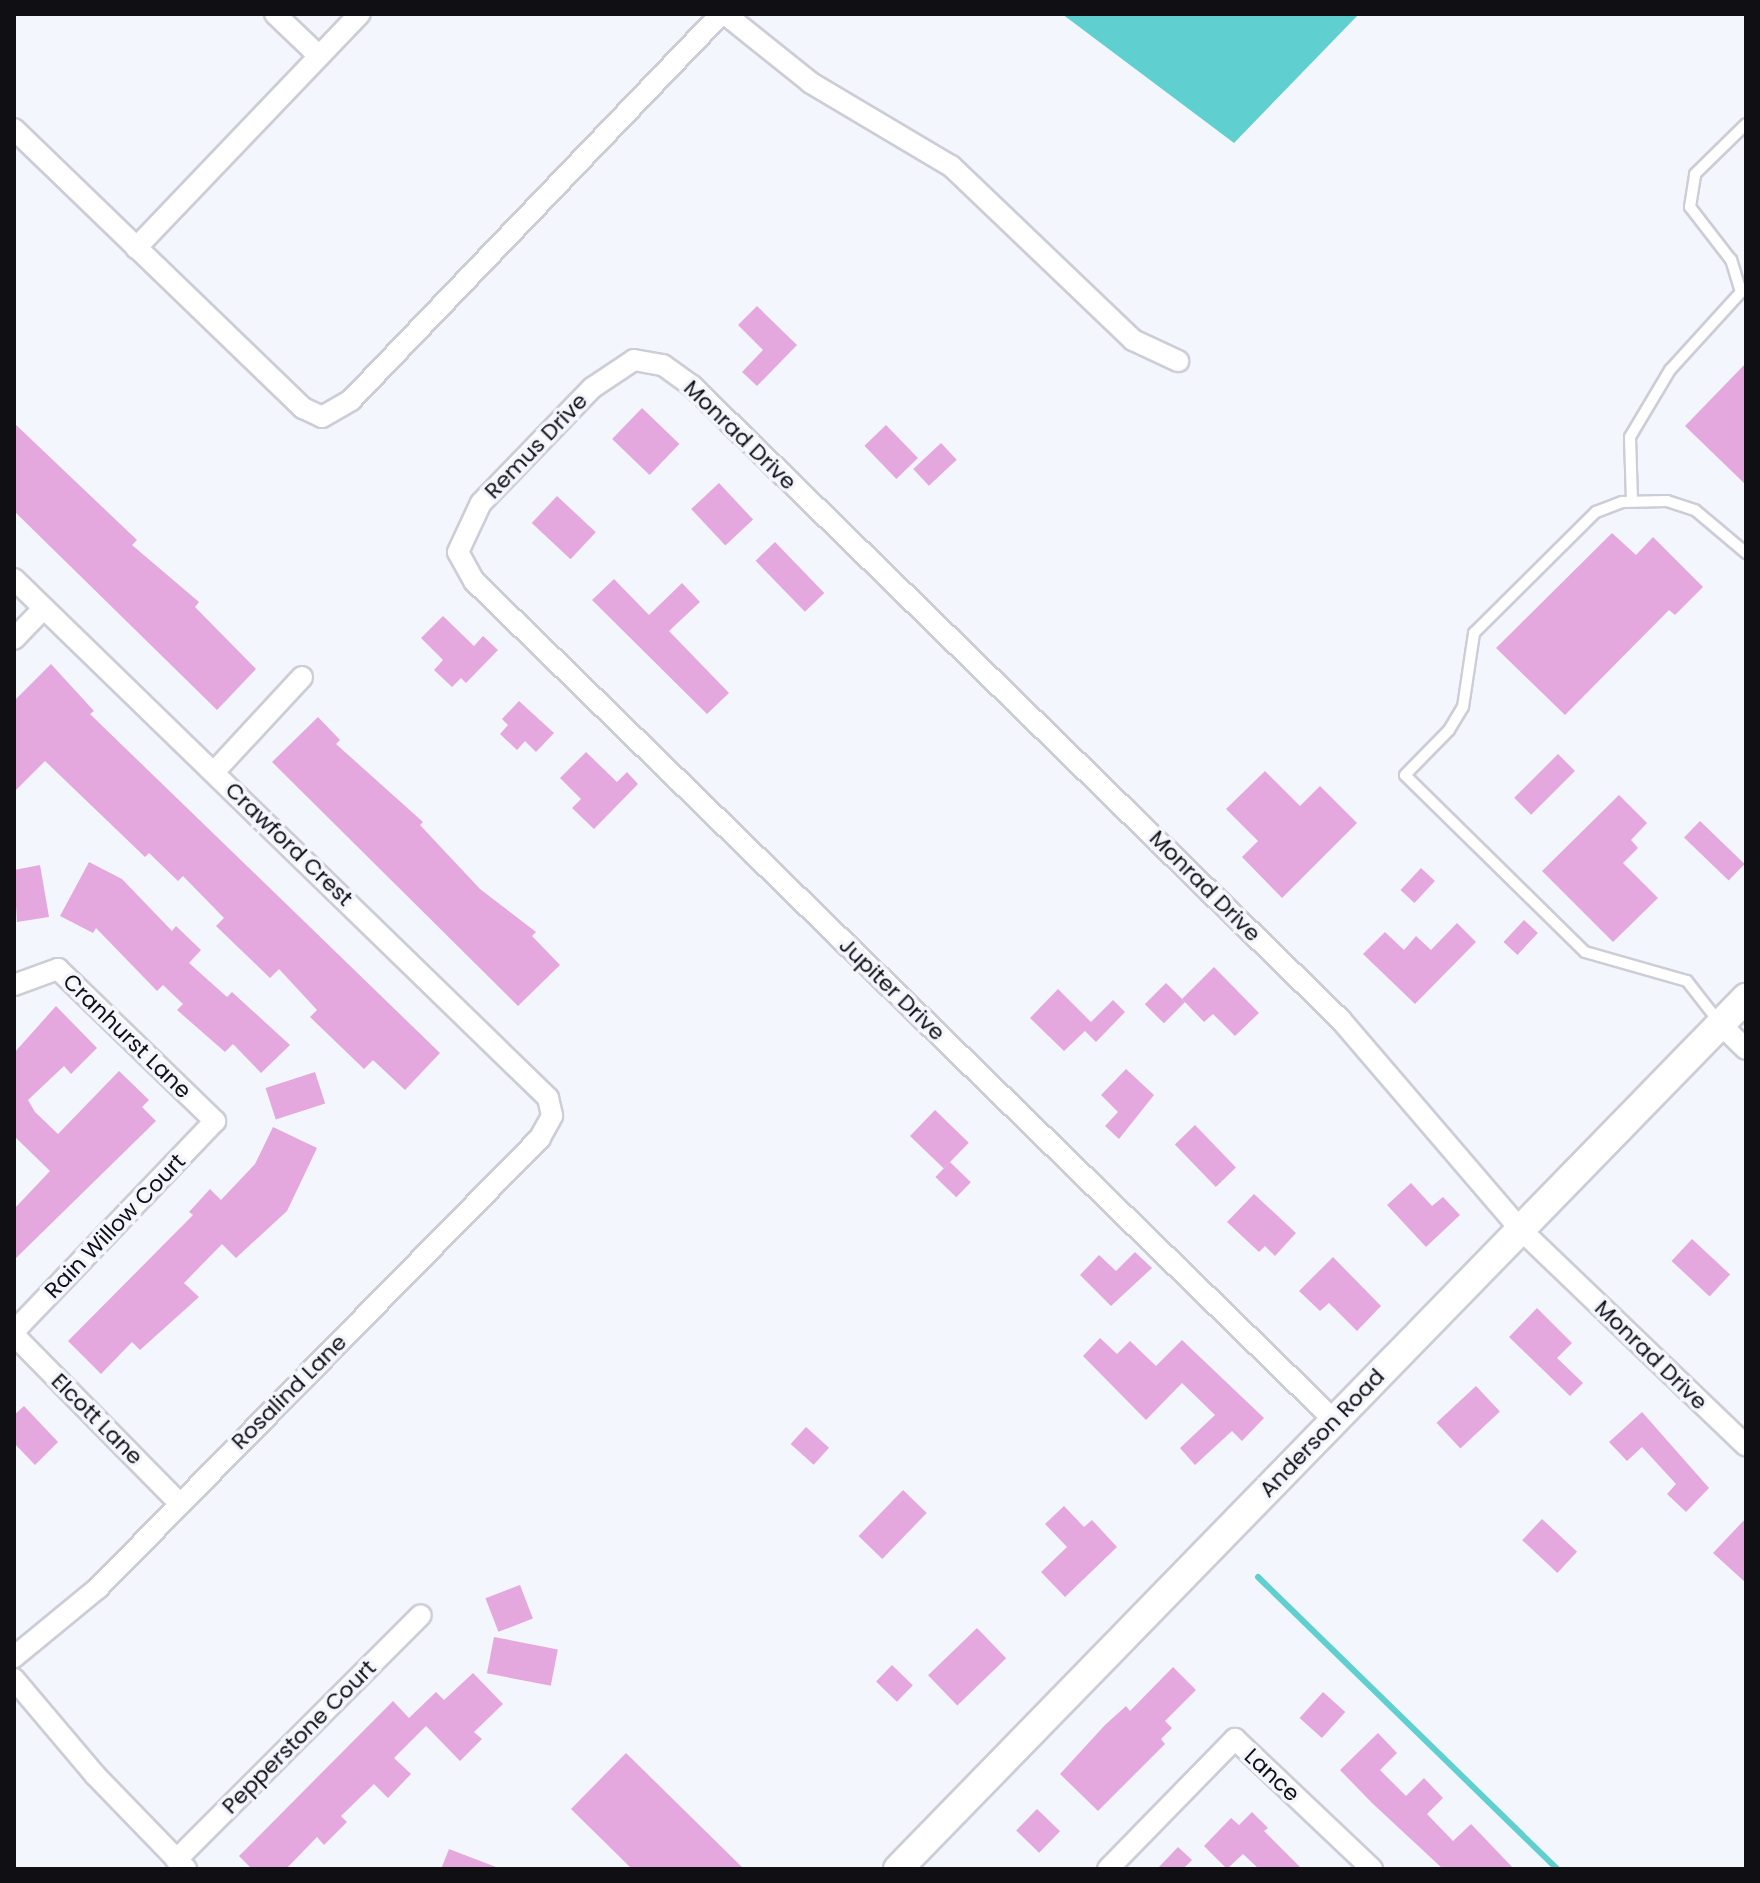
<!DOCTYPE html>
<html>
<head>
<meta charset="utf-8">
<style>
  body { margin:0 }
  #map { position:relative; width:1760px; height:1883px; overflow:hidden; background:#f4f6fe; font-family:Poppins,sans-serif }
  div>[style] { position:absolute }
  .water>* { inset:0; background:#60cfcf }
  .stream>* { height:6px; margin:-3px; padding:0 3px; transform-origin:3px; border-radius:3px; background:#60cfcf }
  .building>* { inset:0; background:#e4a8df; transform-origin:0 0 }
  .roads { filter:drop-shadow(2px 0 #cccdd7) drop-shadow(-2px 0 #cccdd7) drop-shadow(0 2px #cccdd7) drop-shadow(0 -2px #cccdd7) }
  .lane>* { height:10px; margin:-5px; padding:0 5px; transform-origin:5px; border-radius:5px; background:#fff }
  .street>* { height:20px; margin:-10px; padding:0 10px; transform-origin:10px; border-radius:10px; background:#fff }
  .secondary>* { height:28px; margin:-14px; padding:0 14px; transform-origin:14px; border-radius:14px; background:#fff }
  span { translate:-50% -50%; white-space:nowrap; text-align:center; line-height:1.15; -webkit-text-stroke:7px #f4f6fe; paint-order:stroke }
  .street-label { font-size:22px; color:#101014 }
  .frame { position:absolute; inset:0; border:16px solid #101014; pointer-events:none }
</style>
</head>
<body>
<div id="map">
  <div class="water">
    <i style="clip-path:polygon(1062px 14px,1359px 14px,1234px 143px)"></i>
  </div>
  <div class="stream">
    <i style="left:1258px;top:1577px;width:418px;rotate:44.3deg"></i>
  </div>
  <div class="building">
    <i style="clip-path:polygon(757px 306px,797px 345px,757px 386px,742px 372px,763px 350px,738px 325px)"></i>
    <i style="clip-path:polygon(1746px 363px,1746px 485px,1685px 426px)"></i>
    <i style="left:642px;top:408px;width:52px;height:43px;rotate:44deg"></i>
    <i style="clip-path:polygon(14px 423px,137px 540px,132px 545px,199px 602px,195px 607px,256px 669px,217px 710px,14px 511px)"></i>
    <i style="left:886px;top:425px;width:46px;height:30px;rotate:46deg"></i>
    <i style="left:941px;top:443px;width:23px;height:38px;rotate:47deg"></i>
    <i style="left:719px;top:483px;width:50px;height:38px;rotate:47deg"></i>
    <i style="left:557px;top:496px;width:53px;height:37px;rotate:43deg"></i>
    <i style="clip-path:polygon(1612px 533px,1636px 555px,1653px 537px,1703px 587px,1675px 615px,1669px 610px,1565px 715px,1496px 648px)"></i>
    <i style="left:775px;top:542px;width:71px;height:27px;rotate:46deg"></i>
    <i style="clip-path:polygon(614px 579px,649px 615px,682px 583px,700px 602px,669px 631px,729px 693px,707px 714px,592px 600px)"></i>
    <i style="clip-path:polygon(443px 616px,474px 646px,483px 636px,498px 650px,466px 683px,461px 678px,452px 687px,434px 670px,443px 660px,421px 638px)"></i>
    <i style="clip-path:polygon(51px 664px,94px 711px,90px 714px,440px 1053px,405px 1090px,373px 1060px,364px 1069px,310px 1017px,317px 1010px,279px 969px,270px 978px,216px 926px,224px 918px,183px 876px,178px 881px,149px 853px,145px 857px,45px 761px,14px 792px,14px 701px)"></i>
    <i style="clip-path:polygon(519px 701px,554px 733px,536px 752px,525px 741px,517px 750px,500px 734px,508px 725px,502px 719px)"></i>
    <i style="clip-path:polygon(318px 717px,340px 740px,336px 744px,423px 822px,420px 825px,480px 889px,536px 932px,532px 936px,560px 965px,518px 1006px,272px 762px)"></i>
    <i style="clip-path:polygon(586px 752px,617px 782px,627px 772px,638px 784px,594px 829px,572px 808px,581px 799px,560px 778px)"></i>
    <i style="left:1558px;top:754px;width:24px;height:62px;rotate:45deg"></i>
    <i style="clip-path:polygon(1265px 771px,1300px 806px,1320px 786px,1357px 823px,1282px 898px,1242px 857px,1258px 841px,1226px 809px)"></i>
    <i style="clip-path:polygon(1619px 795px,1647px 823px,1631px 840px,1638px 848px,1623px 863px,1658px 898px,1613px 942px,1542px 871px)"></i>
    <i style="left:1700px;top:821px;width:62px;height:23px;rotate:44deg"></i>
    <i style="clip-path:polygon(89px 862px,122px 879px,172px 931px,176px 926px,201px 950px,189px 963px,227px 997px,232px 992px,290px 1045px,261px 1073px,233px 1044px,225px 1052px,177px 1010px,183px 1004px,163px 985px,157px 991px,96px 928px,93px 933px,60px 916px)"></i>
    <i style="clip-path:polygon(40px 865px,49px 917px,17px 922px,14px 870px)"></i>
    <i style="left:1421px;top:868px;width:19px;height:30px;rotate:43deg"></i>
    <i style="left:1524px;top:920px;width:19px;height:30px;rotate:43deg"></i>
    <i style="clip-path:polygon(1457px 923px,1476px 942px,1415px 1004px,1363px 954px,1385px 932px,1404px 950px,1416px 936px,1431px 950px)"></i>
    <i style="clip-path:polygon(1214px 967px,1259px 1013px,1235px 1036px,1213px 1014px,1204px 1022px,1182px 999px)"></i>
    <i style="left:1166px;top:983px;width:27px;height:30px;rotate:45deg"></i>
    <i style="clip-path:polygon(1058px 989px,1091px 1022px,1113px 1000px,1125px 1012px,1096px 1042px,1085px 1031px,1064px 1051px,1030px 1018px)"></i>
    <i style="clip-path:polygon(56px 1006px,97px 1048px,71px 1074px,64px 1066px,28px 1100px,35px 1112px,58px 1134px,119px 1071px,149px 1100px,142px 1107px,156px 1121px,14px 1260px,14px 1209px,50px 1171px,14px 1136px,14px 1053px)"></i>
    <i style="clip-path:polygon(1126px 1069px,1154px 1095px,1119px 1139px,1105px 1126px,1118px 1112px,1101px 1095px)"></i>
    <i style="left:315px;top:1072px;width:33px;height:52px;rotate:72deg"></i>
    <i style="left:935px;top:1110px;width:47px;height:36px;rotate:44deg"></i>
    <i style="left:1195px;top:1125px;width:59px;height:28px;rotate:46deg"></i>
    <i style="clip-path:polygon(273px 1127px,317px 1148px,287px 1211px,236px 1258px,222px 1244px,184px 1283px,199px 1297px,140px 1350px,132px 1342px,101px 1374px,68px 1341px,193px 1215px,189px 1212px,210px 1189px,221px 1200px,255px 1164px)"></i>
    <i style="left:950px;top:1162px;width:29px;height:21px;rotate:44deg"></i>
    <i style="clip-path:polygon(1411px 1183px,1432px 1206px,1443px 1197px,1460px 1215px,1426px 1247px,1387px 1205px)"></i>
    <i style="clip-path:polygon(1254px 1194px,1296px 1233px,1275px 1256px,1265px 1246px,1259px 1252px,1227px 1222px)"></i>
    <i style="left:1692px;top:1239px;width:52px;height:30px;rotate:43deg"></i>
    <i style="clip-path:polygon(1135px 1252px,1152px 1268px,1111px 1306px,1080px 1275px,1099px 1255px,1116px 1271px)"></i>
    <i style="clip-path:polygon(1333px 1257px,1381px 1306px,1357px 1331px,1329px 1303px,1320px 1311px,1299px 1291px)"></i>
    <i style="clip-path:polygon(1537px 1308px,1572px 1343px,1557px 1358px,1583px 1383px,1570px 1396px,1509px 1337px)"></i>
    <i style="clip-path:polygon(1100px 1338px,1117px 1354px,1130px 1341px,1156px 1366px,1182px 1340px,1264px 1418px,1242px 1441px,1232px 1431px,1195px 1465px,1180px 1448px,1215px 1415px,1182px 1383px,1146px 1420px,1083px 1356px)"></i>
    <i style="left:1476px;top:1386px;width:35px;height:54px;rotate:47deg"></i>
    <i style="clip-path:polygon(24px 1406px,58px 1442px,35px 1465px,14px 1443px,14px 1415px)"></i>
    <i style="clip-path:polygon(1642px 1412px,1709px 1488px,1686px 1512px,1667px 1494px,1676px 1484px,1642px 1447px,1627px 1461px,1609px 1442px)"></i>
    <i style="left:806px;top:1427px;width:31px;height:23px;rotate:42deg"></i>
    <i style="left:903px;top:1490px;width:33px;height:64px;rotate:44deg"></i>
    <i style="clip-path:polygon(1064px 1506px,1084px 1527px,1092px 1520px,1117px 1547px,1065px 1597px,1041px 1572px,1067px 1547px,1045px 1524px)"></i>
    <i style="clip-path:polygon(1746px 1518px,1746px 1583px,1713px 1553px)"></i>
    <i style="left:1542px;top:1519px;width:48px;height:29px;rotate:43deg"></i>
    <i style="left:520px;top:1585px;width:36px;height:37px;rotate:69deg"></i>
    <i style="left:977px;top:1628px;width:42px;height:68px;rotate:46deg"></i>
    <i style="left:494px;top:1637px;width:65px;height:37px;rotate:11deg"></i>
    <i style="left:892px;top:1665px;width:29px;height:23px;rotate:44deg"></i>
    <i style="clip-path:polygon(1173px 1667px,1196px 1690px,1165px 1721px,1172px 1728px,1161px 1739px,1165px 1744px,1098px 1811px,1060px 1774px,1105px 1725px,1126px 1706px,1130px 1711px)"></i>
    <i style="clip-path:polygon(473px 1673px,503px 1704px,474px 1732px,482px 1739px,460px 1761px,426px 1726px,394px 1758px,411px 1774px,388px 1798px,374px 1784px,341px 1816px,347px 1822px,324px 1845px,317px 1837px,286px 1869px,252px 1869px,239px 1856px,393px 1701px,409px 1718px,436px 1692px,444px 1700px)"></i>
    <i style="left:1323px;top:1692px;width:30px;height:35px;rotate:42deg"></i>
    <i style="clip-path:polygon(1378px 1733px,1397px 1753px,1380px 1770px,1406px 1796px,1424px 1778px,1443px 1798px,1427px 1814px,1453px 1841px,1471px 1824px,1514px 1869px,1443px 1869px,1372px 1803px,1340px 1770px)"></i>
    <i style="clip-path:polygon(626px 1753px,744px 1869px,632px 1869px,571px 1809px)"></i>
    <i style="left:1037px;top:1809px;width:32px;height:30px;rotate:44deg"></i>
    <i style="clip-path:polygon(1252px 1812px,1268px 1828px,1264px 1831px,1302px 1869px,1259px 1869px,1243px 1854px,1227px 1869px,1204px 1846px,1231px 1818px,1239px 1825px)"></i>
    <i style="clip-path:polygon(1178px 1847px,1192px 1860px,1183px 1869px,1157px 1869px)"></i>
    <i style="clip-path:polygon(449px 1849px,496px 1867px,496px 1869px,441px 1869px)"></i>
  </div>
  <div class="roads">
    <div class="lane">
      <i style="left:1632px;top:501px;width:64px;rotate:-91.8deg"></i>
      <i style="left:1630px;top:437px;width:78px;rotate:-59.2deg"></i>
      <i style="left:1670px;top:370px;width:105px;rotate:-47.7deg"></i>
      <i style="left:1741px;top:292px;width:34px;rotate:-107deg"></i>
      <i style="left:1731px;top:260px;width:67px;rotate:-127.7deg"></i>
      <i style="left:1690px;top:207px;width:33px;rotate:-81deg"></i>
      <i style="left:1695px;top:174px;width:71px;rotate:-44.4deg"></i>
      <i style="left:1719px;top:1022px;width:52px;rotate:-128deg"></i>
      <i style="left:1687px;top:981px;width:106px;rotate:-164.1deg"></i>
      <i style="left:1585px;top:952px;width:252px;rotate:-135.5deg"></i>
      <i style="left:1405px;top:775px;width:63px;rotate:-45.6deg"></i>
      <i style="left:1449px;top:730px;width:27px;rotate:-59deg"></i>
      <i style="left:1463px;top:707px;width:75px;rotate:-81.5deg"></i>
      <i style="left:1474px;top:633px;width:172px;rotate:-44.8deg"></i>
      <i style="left:1596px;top:512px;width:28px;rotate:-21deg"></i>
      <i style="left:1622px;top:502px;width:45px;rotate:-1.3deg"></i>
      <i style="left:1667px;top:501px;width:29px;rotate:18deg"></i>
      <i style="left:1695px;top:510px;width:67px;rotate:40.1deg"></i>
    </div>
    <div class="street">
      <i style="left:275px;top:14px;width:61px;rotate:43.7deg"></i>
      <i style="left:725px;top:14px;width:110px;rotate:38.7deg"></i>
      <i style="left:811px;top:83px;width:163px;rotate:30.7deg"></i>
      <i style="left:951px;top:166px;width:252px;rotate:43.7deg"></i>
      <i style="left:1133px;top:340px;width:50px;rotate:25deg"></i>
      <i style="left:14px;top:129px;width:402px;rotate:44deg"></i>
      <i style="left:303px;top:408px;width:21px;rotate:25deg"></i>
      <i style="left:322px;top:417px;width:34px;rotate:-30deg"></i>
      <i style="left:351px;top:400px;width:535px;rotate:-46.21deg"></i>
      <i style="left:136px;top:248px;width:324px;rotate:-46.3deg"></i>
      <i style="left:14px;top:579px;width:745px;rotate:44.18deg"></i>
      <i style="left:548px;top:1098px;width:18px;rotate:77deg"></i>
      <i style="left:552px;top:1116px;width:25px;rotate:119deg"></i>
      <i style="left:540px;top:1138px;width:631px;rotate:134.49deg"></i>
      <i style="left:98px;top:1588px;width:109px;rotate:140.6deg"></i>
      <i style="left:14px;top:639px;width:42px;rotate:-46deg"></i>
      <i style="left:215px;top:771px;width:128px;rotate:-47.2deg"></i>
      <i style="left:14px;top:985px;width:47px;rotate:-20deg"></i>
      <i style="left:58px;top:969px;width:219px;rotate:44.1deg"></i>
      <i style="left:215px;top:1121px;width:291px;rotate:133.7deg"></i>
      <i style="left:1720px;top:1024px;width:36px;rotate:44deg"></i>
      <i style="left:14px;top:1335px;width:235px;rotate:45.5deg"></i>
      <i style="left:1334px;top:1420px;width:1201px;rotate:-135.71deg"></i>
      <i style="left:474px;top:581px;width:33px;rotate:-119deg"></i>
      <i style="left:458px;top:552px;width:54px;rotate:-64.9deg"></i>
      <i style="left:481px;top:503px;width:160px;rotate:-46deg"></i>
      <i style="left:592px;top:388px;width:50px;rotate:-33.7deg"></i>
      <i style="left:634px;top:360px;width:29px;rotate:10deg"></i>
      <i style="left:663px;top:365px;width:36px;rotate:36deg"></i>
      <i style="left:692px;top:386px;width:907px;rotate:44.33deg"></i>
      <i style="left:1341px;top:1020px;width:275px;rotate:49.4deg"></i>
      <i style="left:1520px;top:1229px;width:313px;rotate:43.8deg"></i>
      <i style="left:14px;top:1679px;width:126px;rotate:49.8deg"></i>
      <i style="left:95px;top:1775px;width:131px;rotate:45.9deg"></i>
      <i style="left:176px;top:1860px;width:346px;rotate:-45deg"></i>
      <i style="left:1108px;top:1869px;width:182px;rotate:-45.7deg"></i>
      <i style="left:1235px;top:1739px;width:189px;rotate:43.5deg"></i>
    </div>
    <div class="secondary">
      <i style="left:898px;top:1869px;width:1216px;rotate:-45.77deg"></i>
    </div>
  </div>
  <div class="street-label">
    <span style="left:740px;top:435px;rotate:44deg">Monrad Drive</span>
    <span style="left:536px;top:446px;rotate:-46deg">Remus Drive</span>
    <span style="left:289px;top:844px;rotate:44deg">Crawford Crest</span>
    <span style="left:1205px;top:886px;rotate:45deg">Monrad Drive</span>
    <span style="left:892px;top:989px;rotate:44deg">Jupiter Drive</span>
    <span style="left:127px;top:1036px;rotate:44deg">Cranhurst Lane</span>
    <span style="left:115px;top:1226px;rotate:-46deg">Rain Willow Court</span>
    <span style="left:1651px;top:1355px;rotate:44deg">Monrad Drive</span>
    <span style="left:289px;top:1392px;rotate:-45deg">Rosalind Lane</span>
    <span style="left:97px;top:1419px;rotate:45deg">Elcott Lane</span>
    <span style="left:1322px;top:1433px;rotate:-46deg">Anderson Road</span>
    <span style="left:299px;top:1737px;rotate:-45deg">Pepperstone Court</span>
    <span style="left:1272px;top:1775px;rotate:43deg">Lance</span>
  </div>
  <div class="frame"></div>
</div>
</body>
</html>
